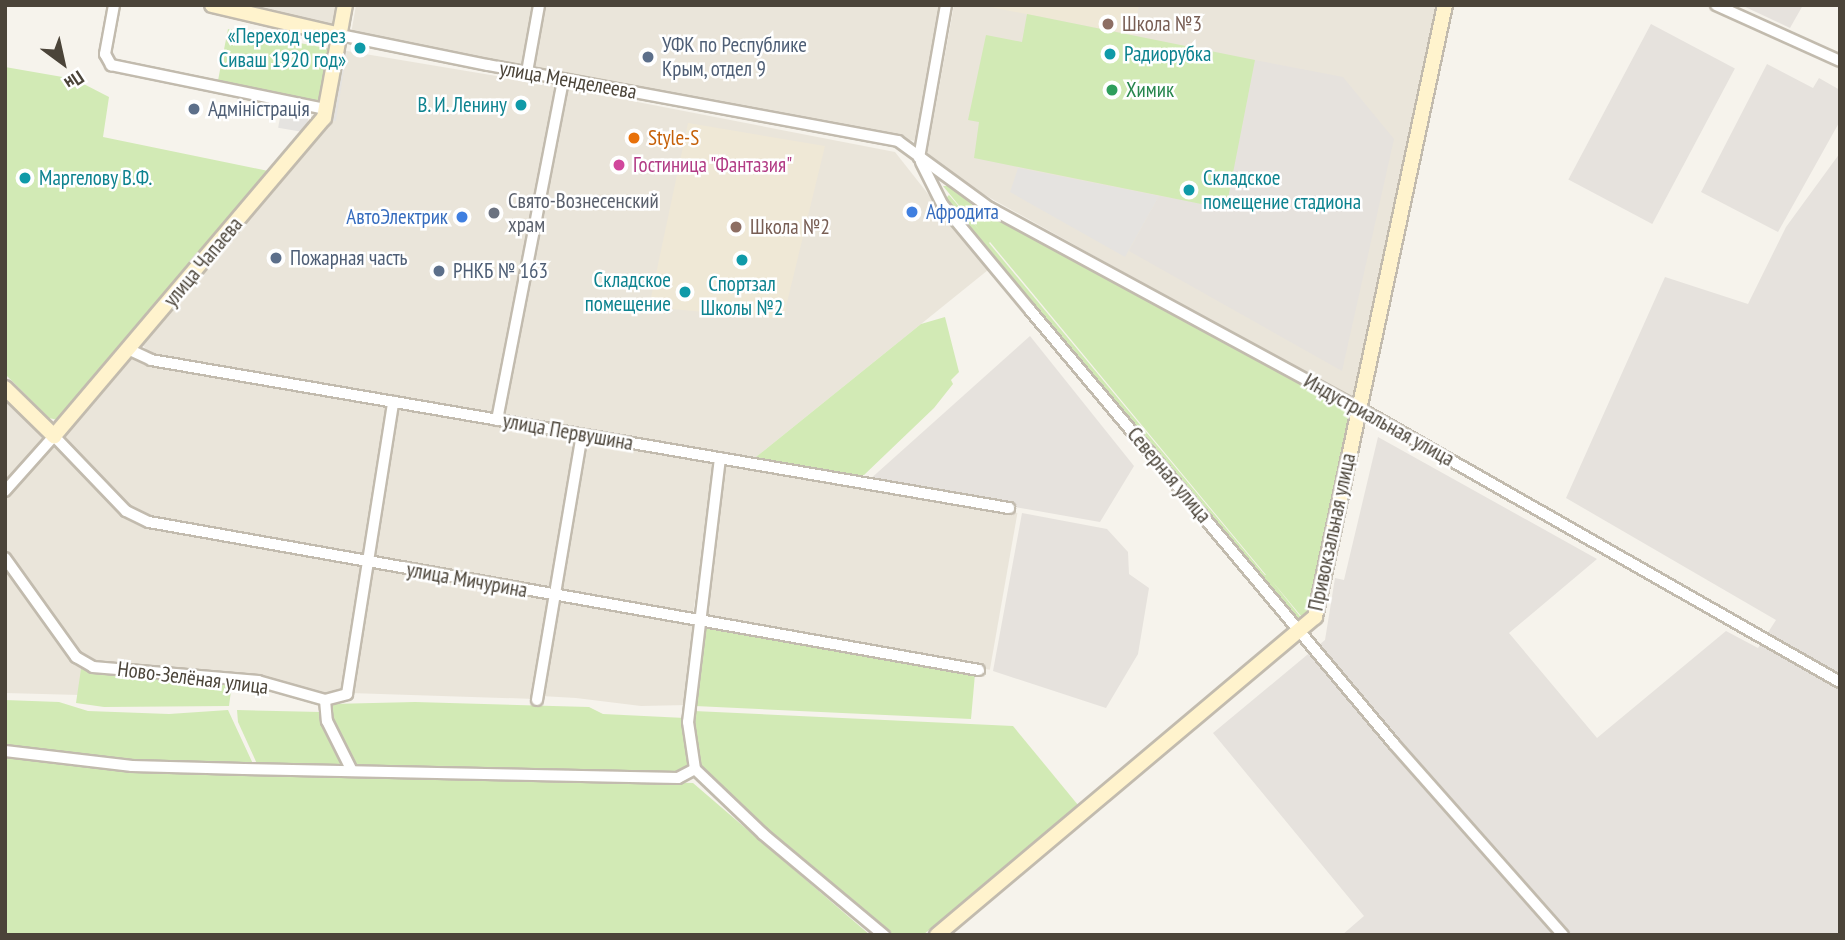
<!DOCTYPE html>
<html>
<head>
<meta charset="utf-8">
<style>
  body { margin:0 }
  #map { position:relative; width:1845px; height:940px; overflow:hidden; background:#f6f3ec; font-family:"PT Sans Narrow",sans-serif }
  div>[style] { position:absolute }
  .residential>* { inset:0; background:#eae5da; transform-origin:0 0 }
  .industrial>* { inset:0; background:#e6e2dd; transform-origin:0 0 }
  .education>* { inset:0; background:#efe8d6 }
  .green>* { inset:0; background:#d2eab5; transform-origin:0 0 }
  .parking>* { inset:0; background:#e5e3e0; transform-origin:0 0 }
  .roads { filter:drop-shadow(2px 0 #c2bbae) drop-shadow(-2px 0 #c2bbae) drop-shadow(0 2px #c2bbae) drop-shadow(0 -2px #c2bbae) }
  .minor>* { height:10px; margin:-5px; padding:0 5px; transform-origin:5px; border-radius:5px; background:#fff }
  .secondary>* { height:14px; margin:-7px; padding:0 7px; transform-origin:7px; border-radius:7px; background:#fff3cd }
  .dots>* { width:19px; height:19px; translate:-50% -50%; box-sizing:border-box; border:4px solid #fff; border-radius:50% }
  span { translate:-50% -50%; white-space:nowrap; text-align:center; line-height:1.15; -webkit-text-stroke:5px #fff; paint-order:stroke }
  .education-label { font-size:21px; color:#785e54 }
  .left { translate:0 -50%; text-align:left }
  .culture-label { font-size:21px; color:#0d838f }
  .right { translate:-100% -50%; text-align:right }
  .service-label { font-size:21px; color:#4e5e75 }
  .street-label { font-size:21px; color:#4b4439 }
  .leisure-label { font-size:21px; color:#27864d }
  .food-label { font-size:21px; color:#c56008 }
  .hotel-label { font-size:21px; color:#b23c85 }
  .worship-label { font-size:21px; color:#5b616d }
  .shop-label { font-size:21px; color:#366cbe }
  .frame { position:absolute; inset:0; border:7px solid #4b4439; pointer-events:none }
  .north { position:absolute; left:28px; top:28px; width:70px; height:70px; -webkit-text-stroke:5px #fff; paint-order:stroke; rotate:147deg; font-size:19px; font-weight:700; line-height:28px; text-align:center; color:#4b4439 }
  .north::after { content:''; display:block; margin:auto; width:24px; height:32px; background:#4b4439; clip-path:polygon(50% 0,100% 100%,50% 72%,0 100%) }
</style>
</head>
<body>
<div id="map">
  <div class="residential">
    <i style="clip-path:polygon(200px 5px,339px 5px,334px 31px)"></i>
    <i style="clip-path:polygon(356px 5px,534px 5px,524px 66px,351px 34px)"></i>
    <i style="clip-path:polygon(543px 5px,939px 5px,915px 141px,532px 70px)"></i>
    <i style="clip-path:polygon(954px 5px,1438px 5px,1353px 400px,967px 185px,927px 154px)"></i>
    <i style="clip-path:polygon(347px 51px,556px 86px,493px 415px,150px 354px,140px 342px,333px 121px)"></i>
    <i style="clip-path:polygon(565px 88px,895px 152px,988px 270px,751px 461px,502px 418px)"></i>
    <i style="clip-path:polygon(128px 356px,391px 405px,365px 559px,149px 519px,129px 509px,58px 435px)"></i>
    <i style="clip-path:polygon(5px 393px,48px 437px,5px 486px)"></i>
    <i style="left:395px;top:405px;width:186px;height:157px;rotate:10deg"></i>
    <i style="left:583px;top:438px;width:136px;height:157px;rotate:9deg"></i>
    <i style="clip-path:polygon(53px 441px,148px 526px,364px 565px,344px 691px,330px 696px,314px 694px,257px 678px,94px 664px,77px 654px,5px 552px,5px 494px)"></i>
    <i style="left:722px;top:461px;width:300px;height:159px;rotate:10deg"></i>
    <i style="clip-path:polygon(5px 563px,87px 668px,80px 695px,5px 693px)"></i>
    <i style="clip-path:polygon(369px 566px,552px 599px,535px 699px,350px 693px)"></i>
    <i style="clip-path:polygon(557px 600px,697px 626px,688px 705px,641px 706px,576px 698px,541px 696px)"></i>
  </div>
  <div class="industrial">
    <i style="clip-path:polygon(1741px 5px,1803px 5px,1790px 28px)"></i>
    <i style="left:1651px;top:24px;width:95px;height:176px;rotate:28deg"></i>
    <i style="clip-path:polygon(1255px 60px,1343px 77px,1394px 139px,1342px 371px,1129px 251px,1159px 196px,1226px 208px)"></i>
    <i style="clip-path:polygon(1767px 64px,1813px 88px,1819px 78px,1840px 90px,1840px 121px,1778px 232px,1701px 192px)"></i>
    <i style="clip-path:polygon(1840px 153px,1840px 935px,1342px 935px,1364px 916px,1213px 733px,1325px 640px,1335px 578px,1344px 580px,1378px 437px,1597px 559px,1509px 633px,1597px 738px,1726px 631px,1758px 648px,1776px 620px,1566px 498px,1665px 277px,1748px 304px,1786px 227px)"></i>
    <i style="clip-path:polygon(1030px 336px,1134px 466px,1100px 522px,868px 481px)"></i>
    <i style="clip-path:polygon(1022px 513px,1107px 529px,1128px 552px,1129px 574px,1149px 588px,1138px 654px,1106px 708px,993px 671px)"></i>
  </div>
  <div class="education">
    <i style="clip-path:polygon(980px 5px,1139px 5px,1133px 35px)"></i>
    <i style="clip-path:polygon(688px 123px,825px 146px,783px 319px,649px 307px)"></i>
  </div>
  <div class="green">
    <i style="clip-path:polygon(1027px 14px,1255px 60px,1226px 209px,974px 158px,979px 122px,968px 120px,986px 35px,1022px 42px)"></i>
    <i style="left:228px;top:29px;width:111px;height:59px;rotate:11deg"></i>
    <i style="clip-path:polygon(5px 67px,74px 79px,109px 97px,103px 137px,273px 172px,62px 421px,49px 418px,5px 374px)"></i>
    <i style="clip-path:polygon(evenodd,943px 186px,952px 186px,963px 194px,981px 216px,997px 215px,1016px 224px,1353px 411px,1312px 613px,1306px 622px,1272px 581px,1303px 620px,1299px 624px,945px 199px,949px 195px,980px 231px,943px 186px,989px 243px,990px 242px,1266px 575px,1265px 575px,989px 243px)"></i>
    <i style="clip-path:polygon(945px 317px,959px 372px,951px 380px,953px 384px,934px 408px,864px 475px,849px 476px,751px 461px,921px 324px)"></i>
    <i style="clip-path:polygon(705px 628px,975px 674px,971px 719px,695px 706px)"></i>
    <i style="clip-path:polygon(81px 669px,232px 683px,229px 706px,104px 707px,76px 703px)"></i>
    <i style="clip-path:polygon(5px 700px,59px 702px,88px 711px,169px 714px,228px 710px,254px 766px,131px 763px,5px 749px)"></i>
    <i style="clip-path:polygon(415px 702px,589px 707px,603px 714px,685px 718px,690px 768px,679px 774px,352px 766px,327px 713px,331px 704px)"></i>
    <i style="clip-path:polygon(237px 710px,321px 712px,344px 767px,258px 766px,238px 722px)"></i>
    <i style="clip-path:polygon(694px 711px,1013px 726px,1078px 805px,923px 935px,886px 935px,763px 831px,698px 768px)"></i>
    <i style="clip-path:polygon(5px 753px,116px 767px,693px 783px,870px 935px,5px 935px)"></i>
  </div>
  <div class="parking">
    <i style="left:341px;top:50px;width:6px;height:71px;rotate:9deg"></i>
    <i style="left:282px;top:106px;width:28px;height:22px;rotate:10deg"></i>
    <i style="clip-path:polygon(1018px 168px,1159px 196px,1125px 257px,1010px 192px)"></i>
  </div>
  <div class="roads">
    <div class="minor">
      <i style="left:114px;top:5px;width:50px;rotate:100.4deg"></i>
      <i style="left:105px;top:54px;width:13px;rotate:61deg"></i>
      <i style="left:111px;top:65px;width:218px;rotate:11.6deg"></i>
      <i style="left:1716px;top:5px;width:136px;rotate:24.3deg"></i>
      <i style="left:340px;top:35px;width:151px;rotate:11.5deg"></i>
      <i style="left:488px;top:65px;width:417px;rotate:10.5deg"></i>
      <i style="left:898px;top:141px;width:114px;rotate:36.1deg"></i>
      <i style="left:990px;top:208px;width:420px;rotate:28.5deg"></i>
      <i style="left:1359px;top:408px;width:554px;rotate:29.67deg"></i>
      <i style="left:527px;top:72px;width:68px;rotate:-79.8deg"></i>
      <i style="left:919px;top:158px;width:155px;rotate:-80deg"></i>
      <i style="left:921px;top:162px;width:47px;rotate:63.4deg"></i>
      <i style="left:942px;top:204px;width:138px;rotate:50.3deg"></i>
      <i style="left:1030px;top:310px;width:566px;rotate:50.01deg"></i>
      <i style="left:1394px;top:744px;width:255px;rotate:48.5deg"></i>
      <i style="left:130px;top:350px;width:23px;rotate:25deg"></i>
      <i style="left:151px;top:360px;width:871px;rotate:9.79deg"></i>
      <i style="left:497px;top:420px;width:347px;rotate:-79deg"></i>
      <i style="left:720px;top:458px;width:266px;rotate:96.9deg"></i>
      <i style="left:688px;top:722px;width:48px;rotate:81.5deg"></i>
      <i style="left:695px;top:769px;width:94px;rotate:43.7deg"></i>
      <i style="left:763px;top:834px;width:158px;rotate:39.9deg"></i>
      <i style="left:5px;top:491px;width:74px;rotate:-48.3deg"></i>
      <i style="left:54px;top:436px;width:104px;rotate:46.2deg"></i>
      <i style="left:126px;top:511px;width:25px;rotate:26deg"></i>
      <i style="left:149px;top:522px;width:843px;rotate:10.11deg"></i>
      <i style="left:5px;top:558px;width:122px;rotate:54.4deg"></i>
      <i style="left:76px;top:657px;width:20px;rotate:30deg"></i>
      <i style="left:93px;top:667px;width:166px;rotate:4.8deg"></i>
      <i style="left:258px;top:681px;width:70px;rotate:15.8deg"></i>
      <i style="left:325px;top:700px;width:23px;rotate:-15deg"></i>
      <i style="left:347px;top:694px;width:296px;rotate:-81deg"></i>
      <i style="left:325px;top:700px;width:21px;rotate:85deg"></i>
      <i style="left:327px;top:721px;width:54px;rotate:63.4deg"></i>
      <i style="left:537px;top:700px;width:269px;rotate:-80.4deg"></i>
      <i style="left:5px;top:751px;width:128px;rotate:6.7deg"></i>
      <i style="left:132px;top:766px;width:112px;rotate:1.5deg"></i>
      <i style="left:244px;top:769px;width:434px;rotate:1.2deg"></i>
      <i style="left:678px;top:778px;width:19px;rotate:-28deg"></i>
    </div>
    <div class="secondary">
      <i style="left:212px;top:5px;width:131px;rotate:13.2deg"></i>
      <i style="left:5px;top:388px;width:69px;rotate:44.4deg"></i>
      <i style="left:54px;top:436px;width:417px;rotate:-49.7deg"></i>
      <i style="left:324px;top:118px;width:115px;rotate:-79.5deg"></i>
      <i style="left:937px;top:935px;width:494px;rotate:-40.1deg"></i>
      <i style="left:1315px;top:617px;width:626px;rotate:-78.01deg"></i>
    </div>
  </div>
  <div class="dots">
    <i style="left:1108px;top:24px;background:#8d6e63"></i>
    <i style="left:360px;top:48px;background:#0f9aa8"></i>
    <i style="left:1110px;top:54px;background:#0f9aa8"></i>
    <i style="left:648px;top:57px;background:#5c6f8a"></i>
    <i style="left:1112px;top:90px;background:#2e9e5b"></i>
    <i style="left:521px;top:105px;background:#0f9aa8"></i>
    <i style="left:194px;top:109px;background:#5c6f8a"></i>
    <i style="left:634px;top:138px;background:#e8710a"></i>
    <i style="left:619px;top:165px;background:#d1479c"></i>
    <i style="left:25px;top:178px;background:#0f9aa8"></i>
    <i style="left:1189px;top:190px;background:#0f9aa8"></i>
    <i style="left:912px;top:212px;background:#3f7fe0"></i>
    <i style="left:494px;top:213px;background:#6b7280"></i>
    <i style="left:462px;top:217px;background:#3f7fe0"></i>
    <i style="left:736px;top:227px;background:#8d6e63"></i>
    <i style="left:276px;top:258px;background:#5c6f8a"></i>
    <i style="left:742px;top:260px;background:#0f9aa8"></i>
    <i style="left:439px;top:271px;background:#5c6f8a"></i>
    <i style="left:685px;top:292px;background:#0f9aa8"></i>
  </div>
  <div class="education-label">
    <span class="left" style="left:1122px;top:24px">Школа №3</span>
    <span class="left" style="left:750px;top:227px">Школа №2</span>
  </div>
  <div class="culture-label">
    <span class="right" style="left:346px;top:48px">«Переход через<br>Сиваш 1920 год»</span>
    <span class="left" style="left:1124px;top:54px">Радиорубка</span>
    <span class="right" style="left:507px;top:105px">В. И. Ленину</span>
    <span class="left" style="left:39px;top:178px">Маргелову В.Ф.</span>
    <span class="left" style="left:1203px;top:190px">Складское<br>помещение стадиона</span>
    <span class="right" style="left:671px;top:292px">Складское<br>помещение</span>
    <span style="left:742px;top:296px">Спортзал<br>Школы №2</span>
  </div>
  <div class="service-label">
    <span class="left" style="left:662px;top:57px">УФК по Республике<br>Крым, отдел 9</span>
    <span class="left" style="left:208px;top:109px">Адміністрація</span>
    <span class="left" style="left:290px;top:258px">Пожарная часть</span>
    <span class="left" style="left:453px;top:271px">РНКБ № 163</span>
  </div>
  <div class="street-label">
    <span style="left:568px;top:80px;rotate:10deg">улица Менделеева</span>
    <span style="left:203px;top:262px;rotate:-50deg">улица Чапаева</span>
    <span style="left:1379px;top:420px;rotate:29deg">Индустриальная улица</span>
    <span style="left:568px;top:432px;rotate:10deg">улица Первушина</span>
    <span style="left:1169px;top:475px;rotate:50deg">Северная улица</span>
    <span style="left:1332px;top:532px;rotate:-78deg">Привокзальная улица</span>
    <span style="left:467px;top:580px;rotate:10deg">улица Мичурина</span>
    <span style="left:193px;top:678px;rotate:7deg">Ново-Зелёная улица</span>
  </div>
  <div class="leisure-label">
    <span class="left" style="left:1126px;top:90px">Химик</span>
  </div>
  <div class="food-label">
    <span class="left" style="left:648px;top:138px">Style-S</span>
  </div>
  <div class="hotel-label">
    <span class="left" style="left:633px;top:165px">Гостиница "Фантазия"</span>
  </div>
  <div class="worship-label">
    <span class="left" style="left:508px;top:213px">Свято-Вознесенский<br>храм</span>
  </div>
  <div class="shop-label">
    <span class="left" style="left:926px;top:212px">Афродита</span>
    <span class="right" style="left:448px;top:217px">АвтоЭлектрик</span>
  </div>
  <div class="frame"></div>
  <div class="north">Пн</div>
</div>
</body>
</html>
